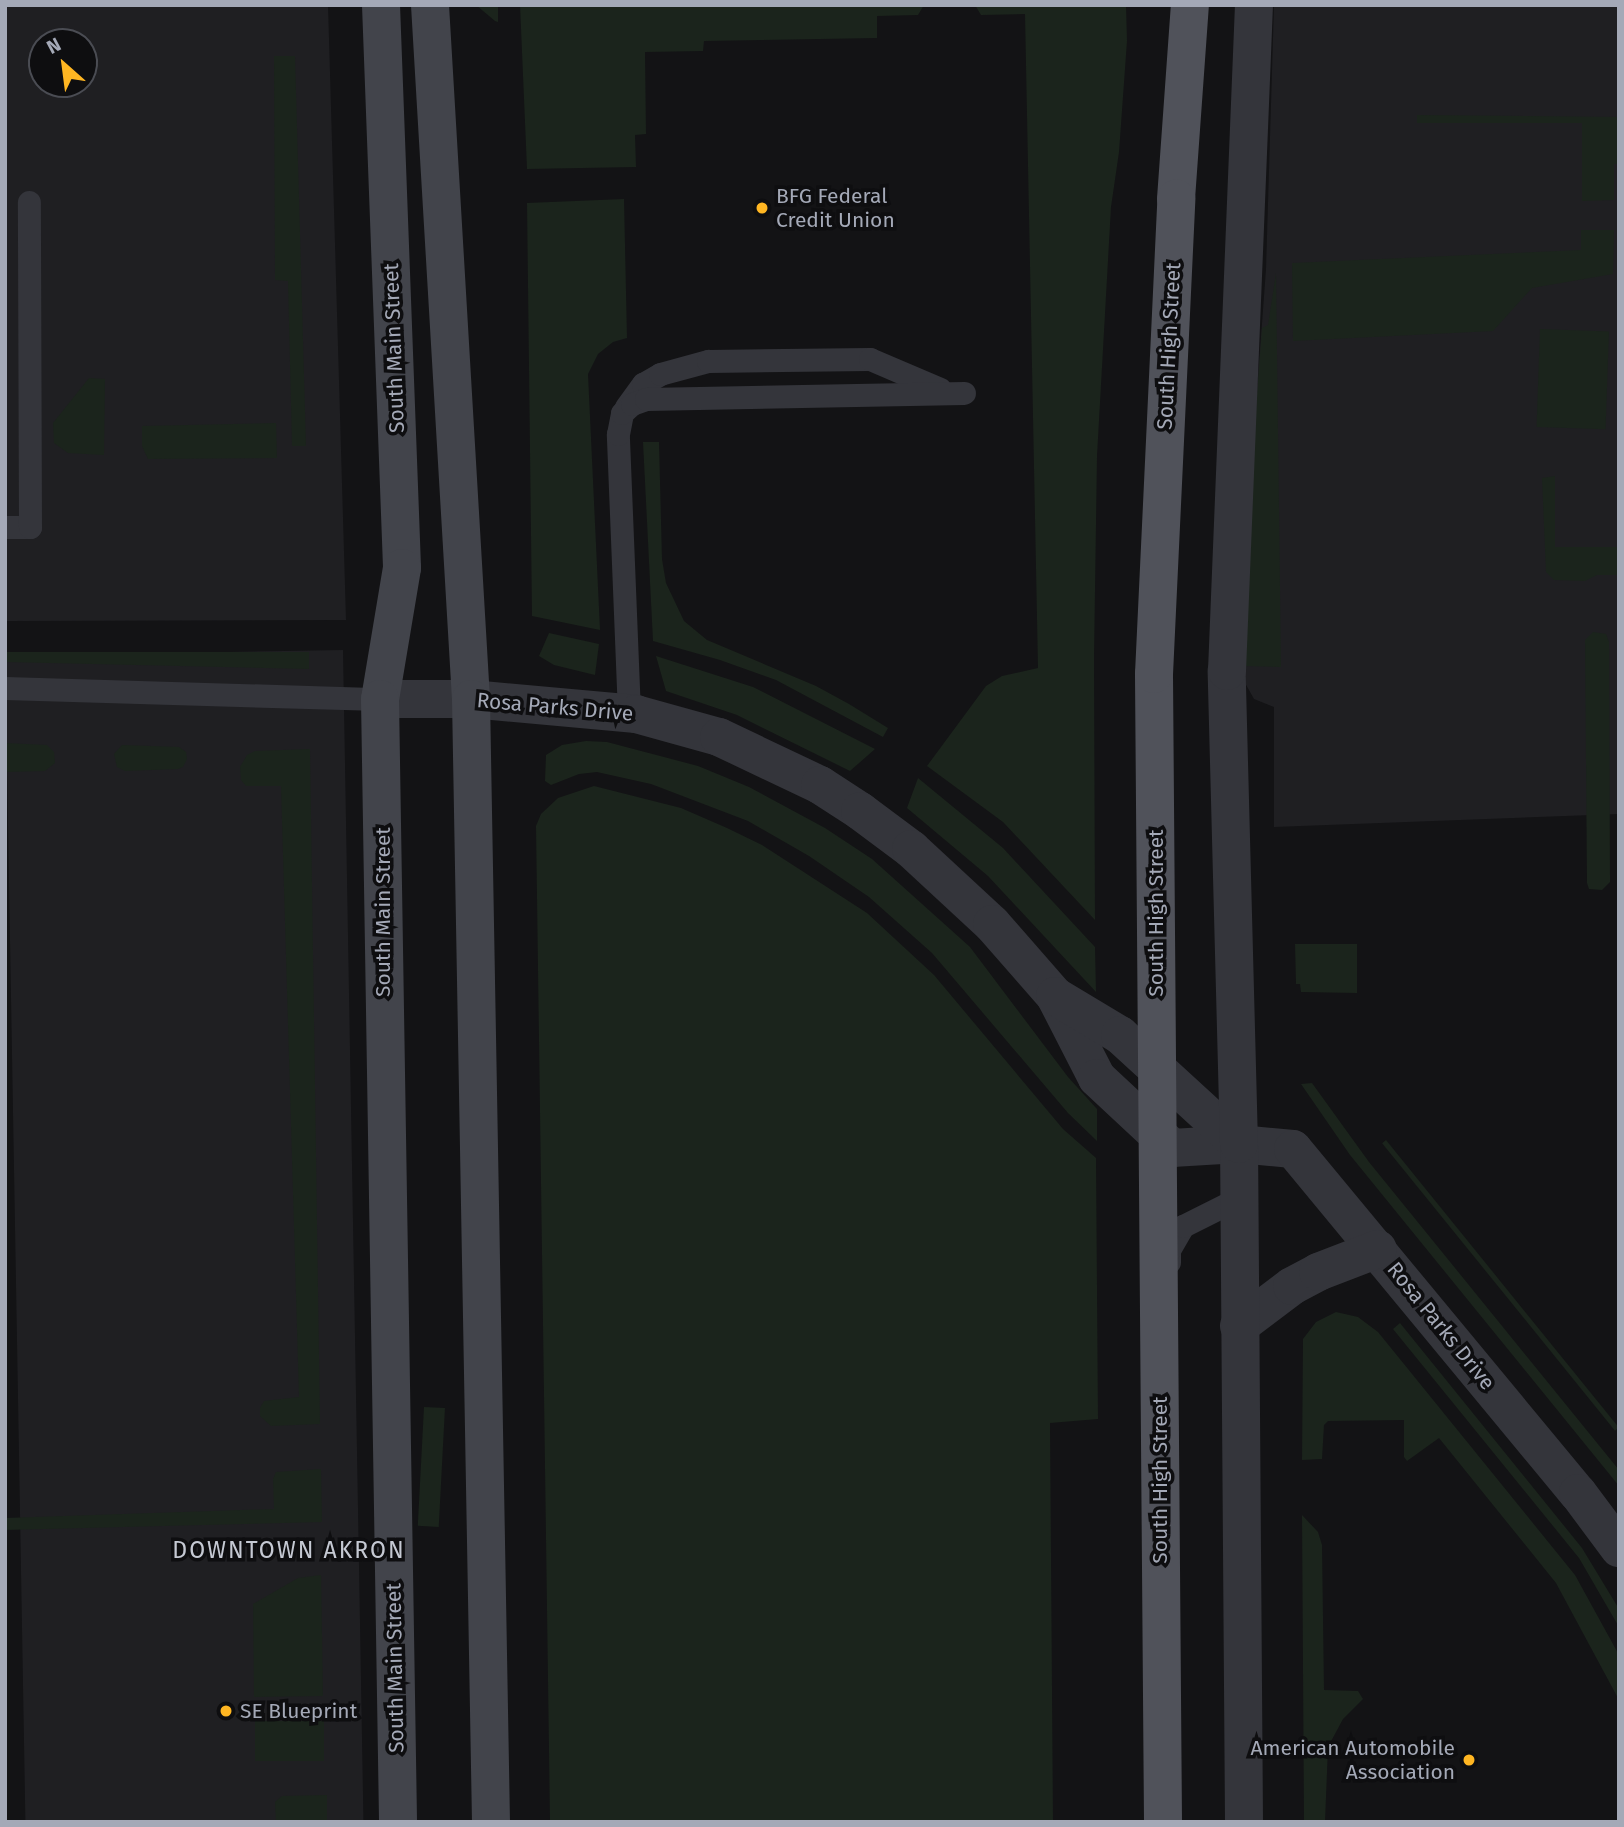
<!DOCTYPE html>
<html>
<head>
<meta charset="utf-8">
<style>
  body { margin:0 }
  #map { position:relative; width:1624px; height:1827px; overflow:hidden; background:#131315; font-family:"Fira Sans",sans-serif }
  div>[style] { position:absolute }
  .built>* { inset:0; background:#1f1f22; transform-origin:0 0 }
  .green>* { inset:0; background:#1b241c; transform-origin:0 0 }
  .lane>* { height:23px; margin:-11.5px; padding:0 11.5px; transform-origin:11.5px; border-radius:11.5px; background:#34353b }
  .street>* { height:38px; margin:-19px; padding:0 19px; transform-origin:19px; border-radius:19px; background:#34353b }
  .secondary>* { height:38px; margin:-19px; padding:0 19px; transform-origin:19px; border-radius:19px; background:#42444b }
  .primary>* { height:38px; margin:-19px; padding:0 19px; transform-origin:19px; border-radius:19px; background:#50525a }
  .primary-bridge>* { height:38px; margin:-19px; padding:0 19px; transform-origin:19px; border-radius:19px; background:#50525a }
  .dots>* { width:19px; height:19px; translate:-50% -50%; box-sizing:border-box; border:4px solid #0e0e10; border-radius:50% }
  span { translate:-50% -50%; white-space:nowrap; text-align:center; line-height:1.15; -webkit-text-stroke:7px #0e0e10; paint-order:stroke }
  .poi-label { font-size:21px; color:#a4a9b7 }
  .left { translate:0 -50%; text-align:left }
  .right { translate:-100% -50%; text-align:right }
  .street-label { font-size:21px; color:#a4a9b7 }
  .neighbourhood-label { font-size:23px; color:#c5c9d3; letter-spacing:2px }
  .frame { position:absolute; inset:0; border:7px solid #a4a9b7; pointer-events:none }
  .north { position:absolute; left:28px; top:28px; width:70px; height:70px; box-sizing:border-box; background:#0e0e10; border:2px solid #4a4c53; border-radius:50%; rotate:332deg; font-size:19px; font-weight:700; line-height:28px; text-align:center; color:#a4a9b7 }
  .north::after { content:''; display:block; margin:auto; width:24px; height:32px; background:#ffb622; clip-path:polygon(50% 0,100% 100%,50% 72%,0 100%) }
</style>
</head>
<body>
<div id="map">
  <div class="built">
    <i style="clip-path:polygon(evenodd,5px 5px,328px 5px,346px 620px,5px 621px,5px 5px,42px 42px,84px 42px,84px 84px,42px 84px,42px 42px)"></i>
    <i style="clip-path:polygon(1274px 5px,1619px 5px,1619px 814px,1274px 827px,1274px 707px,1254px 699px,1245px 683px,1252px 459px,1266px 269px)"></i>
    <i style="left:343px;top:650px;width:1172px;height:338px;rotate:89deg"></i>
  </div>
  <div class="green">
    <i style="clip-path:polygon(476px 5px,498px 5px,498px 22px,495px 21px)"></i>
    <i style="clip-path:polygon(520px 5px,924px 5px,918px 15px,877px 16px,877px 38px,704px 41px,703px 51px,645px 52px,646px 134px,635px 135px,636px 167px,527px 169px)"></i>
    <i style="clip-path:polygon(975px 5px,1126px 5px,1127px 41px,1119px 152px,1111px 207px,1097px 456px,1094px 658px,1095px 920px,1003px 822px,927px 766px,986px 686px,1002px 676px,1038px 668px,1025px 14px,981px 15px)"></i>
    <i style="clip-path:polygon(274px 56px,295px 56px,306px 446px,292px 446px,288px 281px,275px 280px)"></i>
    <i style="clip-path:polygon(1417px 115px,1619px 117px,1619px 164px,1614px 164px,1614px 200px,1582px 201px,1582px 123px,1417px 123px)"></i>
    <i style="clip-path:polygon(624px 199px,627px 338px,613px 342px,598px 354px,588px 374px,600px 630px,532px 616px,527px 203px)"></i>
    <i style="clip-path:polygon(1581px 230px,1614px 230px,1613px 274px,1532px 288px,1493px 331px,1293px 341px,1292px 263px,1581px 250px)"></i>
    <i style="clip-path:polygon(1276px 273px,1281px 667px,1244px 666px,1252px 459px,1262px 328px,1268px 325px)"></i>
    <i style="left:1540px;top:329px;width:69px;height:98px;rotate:2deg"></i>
    <i style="clip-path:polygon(89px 378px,105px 379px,104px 455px,68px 453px,54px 443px,53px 423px)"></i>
    <i style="clip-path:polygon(276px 423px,277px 458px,148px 459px,142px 446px,142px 426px)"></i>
    <i style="clip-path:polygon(643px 442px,659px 442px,662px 559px,666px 583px,684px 621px,707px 640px,816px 686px,849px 704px,888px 728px,883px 737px,776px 680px,720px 660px,653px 641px)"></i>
    <i style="clip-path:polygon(1555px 476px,1555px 547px,1619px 547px,1619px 575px,1597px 575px,1585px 581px,1554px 580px,1546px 572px,1542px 478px)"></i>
    <i style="clip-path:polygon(1593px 632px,1606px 634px,1609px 642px,1610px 882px,1602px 890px,1589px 889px,1587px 883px,1585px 640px)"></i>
    <i style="clip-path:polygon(549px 633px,599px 644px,595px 675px,554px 665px,539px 656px)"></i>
    <i style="clip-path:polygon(5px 652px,309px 652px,309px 669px,5px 662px)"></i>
    <i style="clip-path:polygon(656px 656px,753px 687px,875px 749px,850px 771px,737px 715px,666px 691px)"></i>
    <i style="clip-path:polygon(586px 741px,607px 742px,698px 766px,749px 787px,825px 828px,872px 859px,970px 947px,1068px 1077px,1097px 1109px,1097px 1141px,1068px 1113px,932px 953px,869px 897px,809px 856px,748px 821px,651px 784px,597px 772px,579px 774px,551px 785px,545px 781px,546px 755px,562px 745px)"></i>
    <i style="clip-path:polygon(5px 743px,47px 745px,54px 752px,55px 763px,45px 771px,5px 772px)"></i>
    <i style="clip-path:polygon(122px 745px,179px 747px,186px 752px,187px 759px,183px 767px,178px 769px,125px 771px,117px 767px,114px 754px)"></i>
    <i style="clip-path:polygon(310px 749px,320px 1424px,271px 1426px,260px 1416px,260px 1408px,264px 1401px,299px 1397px,281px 786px,246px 786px,241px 780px,240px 767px,247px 755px,255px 751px)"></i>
    <i style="clip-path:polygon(918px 778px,1003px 848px,1095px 947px,1096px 992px,988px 876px,907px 808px)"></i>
    <i style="clip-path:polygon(594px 786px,681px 808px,727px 828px,762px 845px,867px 913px,934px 975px,1063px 1129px,1096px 1158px,1098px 1419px,1050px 1423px,1053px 1822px,550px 1822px,536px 826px,541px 814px,558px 798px)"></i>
    <i style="clip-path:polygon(1295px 944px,1357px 944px,1357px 993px,1301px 992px,1300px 984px,1296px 984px)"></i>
    <i style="clip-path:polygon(1312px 1083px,1369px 1162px,1619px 1470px,1619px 1486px,1350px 1155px,1301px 1084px)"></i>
    <i style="left:1386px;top:1140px;width:370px;height:5px;rotate:51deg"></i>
    <i style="clip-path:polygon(1336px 1312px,1358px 1317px,1378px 1332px,1575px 1575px,1619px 1655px,1619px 1700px,1556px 1583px,1439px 1438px,1407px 1461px,1404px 1457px,1404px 1420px,1328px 1421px,1324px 1425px,1322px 1459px,1302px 1460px,1303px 1339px,1316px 1322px)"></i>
    <i style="clip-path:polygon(1400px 1323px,1582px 1548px,1619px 1609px,1619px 1627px,1579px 1558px,1393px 1329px)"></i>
    <i style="left:424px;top:1407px;width:21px;height:119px;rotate:3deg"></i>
    <i style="clip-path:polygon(321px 1469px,322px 1522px,5px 1530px,5px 1518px,274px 1509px,273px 1479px,276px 1472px)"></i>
    <i style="clip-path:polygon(1302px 1515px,1318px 1532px,1322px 1545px,1324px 1690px,1358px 1691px,1363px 1699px,1343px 1719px,1328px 1747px,1325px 1822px,1304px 1822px)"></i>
    <i style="clip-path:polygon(321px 1575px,323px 1696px,254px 1697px,253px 1604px,298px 1578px)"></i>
    <i style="left:255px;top:1721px;width:69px;height:40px"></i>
    <i style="clip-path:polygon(327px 1795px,327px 1822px,276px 1822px,275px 1802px,282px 1796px)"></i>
  </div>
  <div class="lane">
    <i style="left:626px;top:407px;width:29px;rotate:-54deg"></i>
    <i style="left:643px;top:384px;width:20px;rotate:-30deg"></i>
    <i style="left:660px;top:374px;width:50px;rotate:-15.2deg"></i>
    <i style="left:708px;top:361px;width:162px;rotate:-0.7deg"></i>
    <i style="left:870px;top:359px;width:76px;rotate:23.2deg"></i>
    <i style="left:5px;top:527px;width:25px"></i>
    <i style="left:30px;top:527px;width:325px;rotate:-90.2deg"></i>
    <i style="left:5px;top:688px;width:375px;rotate:1.7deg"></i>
    <i style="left:629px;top:713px;width:279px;rotate:-92.3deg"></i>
    <i style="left:618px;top:434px;width:21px;rotate:-79deg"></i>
    <i style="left:622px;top:413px;width:13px;rotate:-42deg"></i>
    <i style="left:632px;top:404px;width:15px;rotate:-20deg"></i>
    <i style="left:646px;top:399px;width:318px;rotate:-1.1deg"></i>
    <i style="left:1169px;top:1262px;width:12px;rotate:-90deg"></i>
    <i style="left:1169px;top:1250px;width:28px;rotate:-60deg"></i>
    <i style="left:1183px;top:1226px;width:63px;rotate:-26.6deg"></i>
  </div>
  <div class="street">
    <i style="left:380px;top:699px;width:91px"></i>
    <i style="left:471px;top:699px;width:166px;rotate:5.2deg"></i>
    <i style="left:636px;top:714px;width:86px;rotate:15.5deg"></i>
    <i style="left:719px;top:737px;width:112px;rotate:25.4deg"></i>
    <i style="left:820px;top:785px;width:48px;rotate:33deg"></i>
    <i style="left:860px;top:811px;width:64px;rotate:36.7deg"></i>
    <i style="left:911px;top:849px;width:110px;rotate:42.8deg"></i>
    <i style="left:992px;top:924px;width:96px;rotate:48.8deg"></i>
    <i style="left:1055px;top:996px;width:92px;rotate:62.9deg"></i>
    <i style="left:1097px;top:1078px;width:103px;rotate:43deg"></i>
    <i style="left:1172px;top:1148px;width:67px;rotate:-3.4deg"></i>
    <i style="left:1239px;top:1144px;width:54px;rotate:5.3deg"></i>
    <i style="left:1293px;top:1149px;width:447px;rotate:50.4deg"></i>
    <i style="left:1578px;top:1493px;width:69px;rotate:53.3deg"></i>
    <i style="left:1055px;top:996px;width:76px;rotate:31deg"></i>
    <i style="left:1120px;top:1035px;width:161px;rotate:42.5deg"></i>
    <i style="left:1239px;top:1326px;width:66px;rotate:-37deg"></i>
    <i style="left:1292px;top:1286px;width:30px;rotate:-28deg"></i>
    <i style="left:1318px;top:1272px;width:64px;rotate:-21deg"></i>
    <i style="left:1244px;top:1822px;width:678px;rotate:-90.42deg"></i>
    <i style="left:1239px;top:1144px;width:473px;rotate:-91.5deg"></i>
    <i style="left:1227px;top:671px;width:667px;rotate:-87.68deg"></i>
  </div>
  <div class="secondary">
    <i style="left:381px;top:5px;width:563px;rotate:87.86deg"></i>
    <i style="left:402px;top:568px;width:133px;rotate:99.5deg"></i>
    <i style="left:380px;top:699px;width:1123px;rotate:89.08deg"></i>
    <i style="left:430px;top:5px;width:695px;rotate:86.62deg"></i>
    <i style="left:471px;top:699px;width:1123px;rotate:88.98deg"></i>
  </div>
  <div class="primary">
    <i style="left:1176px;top:199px;width:195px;rotate:-85.9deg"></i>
  </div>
  <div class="primary-bridge">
    <i style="left:1163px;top:1822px;width:1148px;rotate:-90.45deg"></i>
    <i style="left:1154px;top:674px;width:476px;rotate:-87.3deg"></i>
  </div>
  <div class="dots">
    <i style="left:762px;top:208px;background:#ffb622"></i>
    <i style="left:226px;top:1711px;background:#ffb622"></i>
    <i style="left:1469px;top:1760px;background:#ffb622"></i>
  </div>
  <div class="poi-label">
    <span class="left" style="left:776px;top:208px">BFG Federal<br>Credit Union</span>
    <span class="left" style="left:240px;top:1711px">SE Blueprint</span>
    <span class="right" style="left:1455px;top:1760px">American Automobile<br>Association</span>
  </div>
  <div class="street-label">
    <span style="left:1169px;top:346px;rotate:-87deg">South High Street</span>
    <span style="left:394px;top:348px;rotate:-92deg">South Main Street</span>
    <span style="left:555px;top:707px;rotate:5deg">Rosa Parks Drive</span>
    <span style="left:383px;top:912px;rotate:-90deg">South Main Street</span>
    <span style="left:1156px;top:913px;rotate:-90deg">South High Street</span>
    <span style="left:1441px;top:1326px;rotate:51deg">Rosa Parks Drive</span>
    <span style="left:1160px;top:1480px;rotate:-90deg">South High Street</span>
    <span style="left:395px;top:1668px;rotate:-91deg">South Main Street</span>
  </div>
  <div class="neighbourhood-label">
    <span style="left:289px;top:1550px">DOWNTOWN AKRON</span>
  </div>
  <div class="frame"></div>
  <div class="north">N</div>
</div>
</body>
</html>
